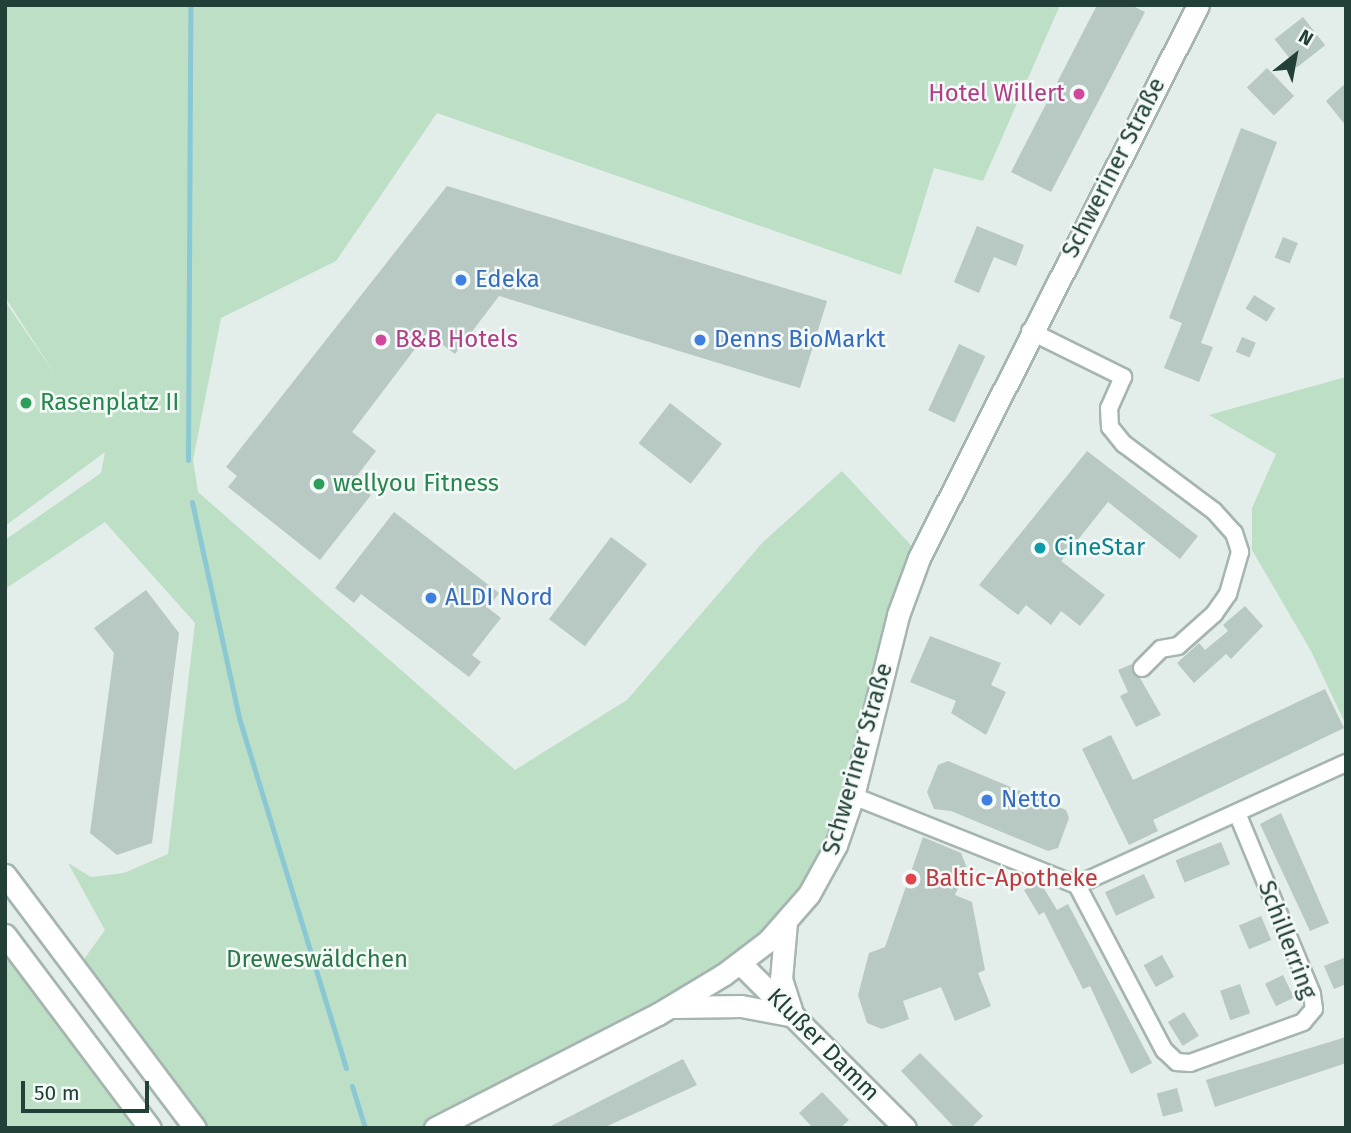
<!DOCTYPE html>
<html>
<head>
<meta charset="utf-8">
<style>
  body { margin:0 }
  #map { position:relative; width:1351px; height:1133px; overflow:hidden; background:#e3ede9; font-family:"Fira Sans",sans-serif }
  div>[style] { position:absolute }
  .green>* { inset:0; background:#bcdfc5 }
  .stream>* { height:5px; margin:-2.5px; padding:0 2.5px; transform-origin:2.5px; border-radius:2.5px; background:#8bc8d3 }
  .building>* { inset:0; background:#b8c8c2; transform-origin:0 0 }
  .roads { filter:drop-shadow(2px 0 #a5b5b0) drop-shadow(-2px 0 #a5b5b0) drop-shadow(0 2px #a5b5b0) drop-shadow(0 -2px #a5b5b0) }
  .street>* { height:16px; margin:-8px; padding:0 8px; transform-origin:8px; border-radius:8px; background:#fff }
  .secondary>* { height:21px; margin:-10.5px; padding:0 10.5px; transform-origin:10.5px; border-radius:10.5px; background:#fff }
  .dots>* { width:19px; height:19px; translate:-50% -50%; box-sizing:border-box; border:4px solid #f4faf7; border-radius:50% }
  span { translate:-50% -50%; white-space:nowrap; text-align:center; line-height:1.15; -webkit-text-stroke:5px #f4faf7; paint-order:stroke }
  .hotel-label { font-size:24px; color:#b23c85 }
  .right { translate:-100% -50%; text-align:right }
  .left { translate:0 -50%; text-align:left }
  .street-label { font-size:24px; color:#223f38 }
  .shop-label { font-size:24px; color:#366cbe }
  .leisure-label { font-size:24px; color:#27864d }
  .culture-label { font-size:24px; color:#0d838f }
  .health-label { font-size:24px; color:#be3a42 }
  .park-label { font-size:24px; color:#2c7749 }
  .frame { position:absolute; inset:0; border:7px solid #223f38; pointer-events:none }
  .north { position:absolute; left:1260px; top:21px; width:70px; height:70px; -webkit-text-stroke:5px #f4faf7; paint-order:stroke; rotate:31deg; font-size:19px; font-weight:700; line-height:28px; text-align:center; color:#223f38 }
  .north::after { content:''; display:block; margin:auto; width:24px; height:32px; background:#223f38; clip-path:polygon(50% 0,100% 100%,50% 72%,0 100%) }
  .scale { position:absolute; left:21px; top:1081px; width:128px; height:32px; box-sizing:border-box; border:4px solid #223f38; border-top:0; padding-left:9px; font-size:21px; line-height:24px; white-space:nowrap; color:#223f38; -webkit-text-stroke:5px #f4faf7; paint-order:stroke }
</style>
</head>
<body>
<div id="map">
  <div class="green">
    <i style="clip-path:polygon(5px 5px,1060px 5px,983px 181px,934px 168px,901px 275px,437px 113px,336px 261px,221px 318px,193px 460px,198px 492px,515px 770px,627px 700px,763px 542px,842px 471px,921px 556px,836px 845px,768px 941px,433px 1128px,195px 1128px,77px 969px,105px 930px,68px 863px,91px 877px,124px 873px,168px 854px,195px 623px,105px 522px,5px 589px,5px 540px,101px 473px,105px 452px,5px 526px,5px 301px,58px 379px,5px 297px)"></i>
    <i style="clip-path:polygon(1346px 377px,1346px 725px,1311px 651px,1252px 550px,1252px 508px,1276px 454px,1209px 415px)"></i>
    <i style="clip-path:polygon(5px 935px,150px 1128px,5px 1128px)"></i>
  </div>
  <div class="stream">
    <i style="left:188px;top:460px;width:455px;rotate:-89.7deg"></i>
    <i style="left:192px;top:502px;width:221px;rotate:77.7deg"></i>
    <i style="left:239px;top:718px;width:366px;rotate:73deg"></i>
    <i style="left:352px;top:1086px;width:44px;rotate:72.8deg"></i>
  </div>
  <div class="building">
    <i style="clip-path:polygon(1097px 5px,1131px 5px,1145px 12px,1051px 192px,1011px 172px)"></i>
    <i style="left:1303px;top:17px;width:36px;height:36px;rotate:52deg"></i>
    <i style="left:1267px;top:68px;width:39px;height:28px;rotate:46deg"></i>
    <i style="clip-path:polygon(1346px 83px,1346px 126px,1326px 101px)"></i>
    <i style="clip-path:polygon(1241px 128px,1277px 142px,1201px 343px,1213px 347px,1199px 382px,1164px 368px,1182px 323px,1169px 318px)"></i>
    <i style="clip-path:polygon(447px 186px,827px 301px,800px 388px,499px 296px,455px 354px,427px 333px,352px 432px,376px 451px,353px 481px,371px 495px,320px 560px,228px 487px,237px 476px,226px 467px)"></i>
    <i style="clip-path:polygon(977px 226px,1024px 245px,1016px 266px,994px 257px,979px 293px,954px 282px)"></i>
    <i style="left:1283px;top:237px;width:16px;height:22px;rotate:22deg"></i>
    <i style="left:1254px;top:295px;width:25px;height:16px;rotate:32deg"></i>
    <i style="left:1242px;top:337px;width:15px;height:16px;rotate:23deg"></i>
    <i style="left:959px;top:344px;width:29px;height:73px;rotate:25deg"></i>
    <i style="left:670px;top:403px;width:66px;height:51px;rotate:38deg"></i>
    <i style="clip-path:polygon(1087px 451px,1198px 536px,1180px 559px,1108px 502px,1061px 561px,1105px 595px,1080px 626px,1061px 611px,1051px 625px,1026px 605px,1018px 615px,979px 585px)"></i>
    <i style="clip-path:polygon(394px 512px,499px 593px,488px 608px,501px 618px,472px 655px,481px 662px,469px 677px,361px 594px,354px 603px,335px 588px)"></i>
    <i style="left:611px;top:537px;width:45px;height:103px;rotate:37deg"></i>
    <i style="clip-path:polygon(146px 590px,179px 633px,152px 843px,117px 855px,90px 833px,114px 653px,94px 628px)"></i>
    <i style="clip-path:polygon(1245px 606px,1263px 626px,1231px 659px,1226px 654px,1194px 683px,1177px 663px,1199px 643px,1205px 650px,1228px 631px,1223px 625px)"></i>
    <i style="clip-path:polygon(930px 636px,1001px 663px,991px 685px,1006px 692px,986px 735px,951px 713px,956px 701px,910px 682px)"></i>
    <i style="clip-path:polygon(1132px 664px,1161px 715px,1136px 727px,1120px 696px,1128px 692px,1118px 670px)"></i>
    <i style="clip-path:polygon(1325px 689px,1344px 728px,1153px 820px,1158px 831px,1129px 845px,1082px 749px,1111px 735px,1133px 780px)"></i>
    <i style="clip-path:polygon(948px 761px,1066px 810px,1069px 818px,1058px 848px,1048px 851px,951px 811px,934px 809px,927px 792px,938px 765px)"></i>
    <i style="clip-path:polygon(1281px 813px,1329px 923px,1310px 931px,1260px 824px)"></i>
    <i style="clip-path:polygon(923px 837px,961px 853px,967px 868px,955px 895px,972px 902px,985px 970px,978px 973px,991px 1006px,955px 1021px,941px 987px,903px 1001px,909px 1019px,882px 1029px,867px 1023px,858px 995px,869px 953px,885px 947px)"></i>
    <i style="left:1221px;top:842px;width:24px;height:49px;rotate:68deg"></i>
    <i style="left:1144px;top:874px;width:26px;height:43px;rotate:65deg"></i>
    <i style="clip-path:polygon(1040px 882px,1057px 910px,1068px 904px,1152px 1063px,1131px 1074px,1090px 986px,1083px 989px,1044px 912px,1039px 915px,1024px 890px)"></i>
    <i style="left:1261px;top:916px;width:26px;height:24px;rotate:67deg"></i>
    <i style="left:1162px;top:955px;width:25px;height:21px;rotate:61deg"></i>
    <i style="clip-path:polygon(1346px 957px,1346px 984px,1334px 989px,1324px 966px)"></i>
    <i style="left:1283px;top:975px;width:25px;height:20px;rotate:64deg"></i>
    <i style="left:1240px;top:984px;width:31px;height:21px;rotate:71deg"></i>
    <i style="left:1184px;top:1012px;width:28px;height:19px;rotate:58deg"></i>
    <i style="clip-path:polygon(1346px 1037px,1346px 1063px,1215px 1107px,1206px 1080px)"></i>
    <i style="clip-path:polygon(920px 1053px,983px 1116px,971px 1128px,955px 1128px,901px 1071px)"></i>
    <i style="clip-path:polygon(683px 1059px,697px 1085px,603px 1128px,547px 1128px)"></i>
    <i style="left:1177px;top:1088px;width:24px;height:21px;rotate:75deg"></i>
    <i style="clip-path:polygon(822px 1092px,849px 1120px,840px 1128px,813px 1128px,799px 1113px)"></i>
  </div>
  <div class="roads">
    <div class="street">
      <i style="left:1030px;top:331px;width:104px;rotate:26.3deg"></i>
      <i style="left:1123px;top:377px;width:34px;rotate:114deg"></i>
      <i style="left:1109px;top:408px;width:19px;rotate:87deg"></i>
      <i style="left:1110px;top:427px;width:22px;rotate:51deg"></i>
      <i style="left:1124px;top:444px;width:112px;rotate:36.7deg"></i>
      <i style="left:1214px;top:511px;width:30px;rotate:48deg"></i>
      <i style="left:1234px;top:533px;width:20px;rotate:72deg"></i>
      <i style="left:1240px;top:552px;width:44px;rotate:105.9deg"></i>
      <i style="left:1228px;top:594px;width:24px;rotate:125deg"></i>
      <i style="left:1214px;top:614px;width:48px;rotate:138.4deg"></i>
      <i style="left:1178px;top:646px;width:17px;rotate:170deg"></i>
      <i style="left:1161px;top:649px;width:27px;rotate:135deg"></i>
      <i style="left:853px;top:796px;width:241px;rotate:21.7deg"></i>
      <i style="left:1077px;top:885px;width:187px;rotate:62.2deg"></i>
      <i style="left:1164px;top:1050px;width:18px;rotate:43deg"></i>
      <i style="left:1177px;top:1062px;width:13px;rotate:4deg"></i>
      <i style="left:1190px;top:1063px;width:120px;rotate:-19.9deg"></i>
      <i style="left:1303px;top:1022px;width:17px;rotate:-50deg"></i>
      <i style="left:1314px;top:1009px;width:15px;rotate:-98deg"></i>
      <i style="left:1312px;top:994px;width:194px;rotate:-112.5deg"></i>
      <i style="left:1077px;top:885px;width:295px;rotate:-24.4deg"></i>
    </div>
    <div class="secondary">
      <i style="left:5px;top:875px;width:316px;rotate:53.1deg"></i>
      <i style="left:786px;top:922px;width:57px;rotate:95deg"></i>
      <i style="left:781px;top:979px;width:32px;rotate:72deg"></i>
      <i style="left:5px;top:935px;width:241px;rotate:53.1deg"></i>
      <i style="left:741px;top:964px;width:232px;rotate:45deg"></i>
      <i style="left:673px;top:1007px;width:68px;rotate:-0.8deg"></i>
      <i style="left:741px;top:1006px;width:54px;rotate:10.7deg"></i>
      <i style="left:435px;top:1128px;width:250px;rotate:-27.1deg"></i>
      <i style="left:658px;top:1014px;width:76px;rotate:-31deg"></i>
      <i style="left:723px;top:975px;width:56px;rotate:-37.1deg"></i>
      <i style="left:768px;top:941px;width:62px;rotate:-48.9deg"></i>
      <i style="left:809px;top:894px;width:56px;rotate:-61.1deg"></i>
      <i style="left:836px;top:845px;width:52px;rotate:-70.9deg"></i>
      <i style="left:853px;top:796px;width:187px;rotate:-76deg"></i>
      <i style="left:898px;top:615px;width:61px;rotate:-69.8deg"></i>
      <i style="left:919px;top:558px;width:619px;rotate:-63.23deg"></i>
    </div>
  </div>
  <div class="dots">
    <i style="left:1079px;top:94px;background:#d1479c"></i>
    <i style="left:461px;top:280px;background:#3f7fe0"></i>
    <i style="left:381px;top:340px;background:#d1479c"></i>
    <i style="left:700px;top:340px;background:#3f7fe0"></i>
    <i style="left:26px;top:403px;background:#2e9e5b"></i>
    <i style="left:319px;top:484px;background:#2e9e5b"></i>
    <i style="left:1040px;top:548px;background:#0f9aa8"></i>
    <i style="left:431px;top:598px;background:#3f7fe0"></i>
    <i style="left:987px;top:800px;background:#3f7fe0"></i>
    <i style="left:911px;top:879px;background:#e0444e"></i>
  </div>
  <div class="hotel-label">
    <span class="right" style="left:1065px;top:94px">Hotel Willert</span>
    <span class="left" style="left:395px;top:340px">B&amp;B Hotels</span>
  </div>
  <div class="street-label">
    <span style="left:1114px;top:168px;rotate:-63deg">Schweriner Straße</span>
    <span style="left:858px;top:759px;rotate:-74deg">Schweriner Straße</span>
    <span style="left:1287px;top:940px;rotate:69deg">Schillerring</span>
    <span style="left:823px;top:1045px;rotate:45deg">Klußer Damm</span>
  </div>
  <div class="shop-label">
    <span class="left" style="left:475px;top:280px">Edeka</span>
    <span class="left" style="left:714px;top:340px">Denns BioMarkt</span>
    <span class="left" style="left:445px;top:598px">ALDI Nord</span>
    <span class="left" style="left:1001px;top:800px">Netto</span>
  </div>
  <div class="leisure-label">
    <span class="left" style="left:40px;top:403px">Rasenplatz II</span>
    <span class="left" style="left:333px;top:484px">wellyou Fitness</span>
  </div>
  <div class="culture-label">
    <span class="left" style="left:1054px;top:548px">CineStar</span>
  </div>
  <div class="health-label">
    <span class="left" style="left:925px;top:879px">Baltic-Apotheke</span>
  </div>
  <div class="park-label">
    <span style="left:317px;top:960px">Dreweswäldchen</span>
  </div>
  <div class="frame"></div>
  <div class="north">N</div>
  <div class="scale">50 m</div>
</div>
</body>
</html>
